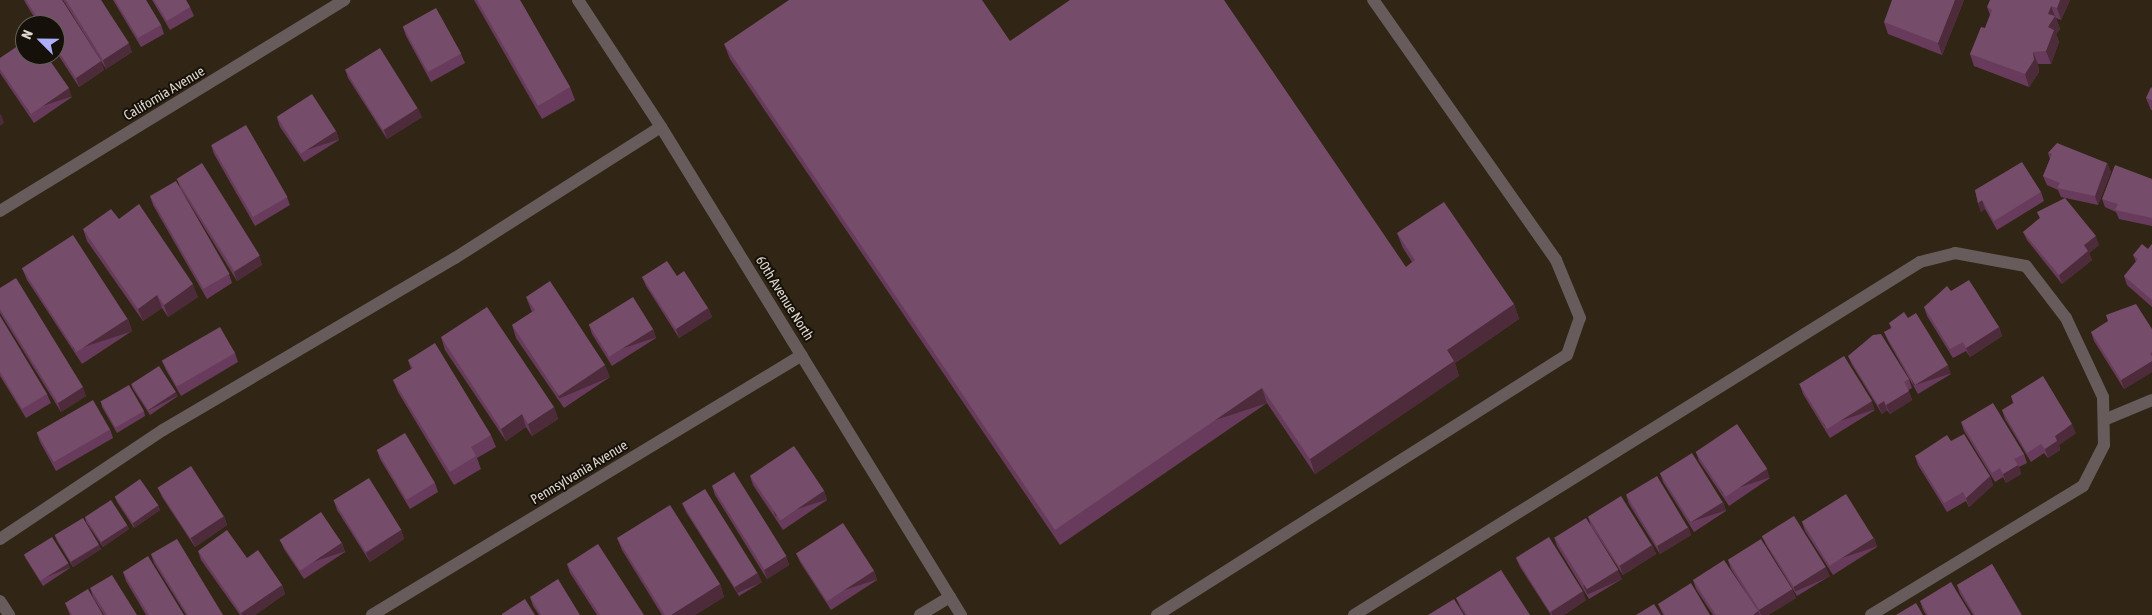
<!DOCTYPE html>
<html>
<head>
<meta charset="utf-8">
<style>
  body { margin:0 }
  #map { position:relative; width:2152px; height:615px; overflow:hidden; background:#312615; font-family:"Asap Condensed",sans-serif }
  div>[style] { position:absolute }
  .service>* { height:12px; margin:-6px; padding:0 6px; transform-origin:6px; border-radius:6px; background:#675c5b }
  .minor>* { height:12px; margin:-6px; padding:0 6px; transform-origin:6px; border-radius:6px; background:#675c5b }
  .wall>* { inset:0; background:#683b5c }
  .shaded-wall>* { inset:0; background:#4d2b3b; transform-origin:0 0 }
  .building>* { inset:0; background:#754c69; transform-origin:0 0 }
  span { translate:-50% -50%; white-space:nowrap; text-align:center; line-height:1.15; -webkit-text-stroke:4px #151009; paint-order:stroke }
  .street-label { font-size:14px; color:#dfd7cd }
  .north { position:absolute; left:15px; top:15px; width:50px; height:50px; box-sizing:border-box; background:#151009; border:1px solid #666057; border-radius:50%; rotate:293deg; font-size:14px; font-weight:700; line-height:20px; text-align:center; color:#dfd7cd }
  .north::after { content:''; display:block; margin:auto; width:18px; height:22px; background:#adaffb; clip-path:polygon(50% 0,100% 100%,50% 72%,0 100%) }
</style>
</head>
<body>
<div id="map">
  <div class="service">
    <i style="left:2104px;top:420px;width:52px;rotate:-22.6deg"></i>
    <i style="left:0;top:539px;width:196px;rotate:-33.8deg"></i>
    <i style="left:163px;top:430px;width:339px;rotate:-30.5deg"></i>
    <i style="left:455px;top:258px;width:244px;rotate:-32.5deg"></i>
    <i style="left:920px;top:615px;width:35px;rotate:-31deg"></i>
    <i style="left:1157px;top:615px;width:485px;rotate:-32.4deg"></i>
    <i style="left:1567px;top:355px;width:39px;rotate:-71deg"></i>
    <i style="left:1580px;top:318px;width:63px;rotate:-112.5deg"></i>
    <i style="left:1556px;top:260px;width:318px;rotate:-125.1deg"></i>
    <i style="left:1354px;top:615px;width:667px;rotate:-31.95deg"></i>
    <i style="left:1920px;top:262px;width:36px;rotate:-14deg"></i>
    <i style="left:1955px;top:253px;width:72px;rotate:10.4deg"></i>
    <i style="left:2026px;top:266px;width:66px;rotate:52.4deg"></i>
    <i style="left:2066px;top:318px;width:87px;rotate:64.9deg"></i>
    <i style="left:2103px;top:397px;width:48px;rotate:88.8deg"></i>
    <i style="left:2104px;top:445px;width:46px;rotate:117.1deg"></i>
    <i style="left:2083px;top:486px;width:248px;rotate:148.7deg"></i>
  </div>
  <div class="minor">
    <i style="left:578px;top:0;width:152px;rotate:56.8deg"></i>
    <i style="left:661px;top:127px;width:573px;rotate:58.42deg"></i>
    <i style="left:0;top:211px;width:404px;rotate:-31.5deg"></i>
    <i style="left:0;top:601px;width:17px;rotate:57deg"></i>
    <i style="left:372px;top:615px;width:502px;rotate:-31.16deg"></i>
  </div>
  <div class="wall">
    <i style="clip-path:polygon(24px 0,62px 0,101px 61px,104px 70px,79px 87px,55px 50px,55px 25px,39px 25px,26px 4px)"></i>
    <i style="clip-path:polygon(63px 0,101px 0,132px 52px,106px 69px)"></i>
    <i style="clip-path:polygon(113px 0,146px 0,161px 25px,164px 34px,141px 47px)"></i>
    <i style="clip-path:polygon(152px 0,186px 0,190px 7px,194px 16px,170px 30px)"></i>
    <i style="clip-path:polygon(474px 0,520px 0,570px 87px,575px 100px,542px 119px)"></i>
    <i style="clip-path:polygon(1964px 0,1942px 55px,1888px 34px,1884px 22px)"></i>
    <i style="clip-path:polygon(2070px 0,2061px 20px,2056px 18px,2060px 29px,2056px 34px,2059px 42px,2051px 64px,2038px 64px,2039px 72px,2029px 87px,1974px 66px,1970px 54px,1985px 28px,1990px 15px,1987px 7px)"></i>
    <i style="clip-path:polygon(403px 27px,461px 54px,465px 63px,431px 82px,406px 36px)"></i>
    <i style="clip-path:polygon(724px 44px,1406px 267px,1412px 262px,1403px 248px,1397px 233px,1514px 304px,1519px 319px,1455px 363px,1459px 376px,1315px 474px,1267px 403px,1060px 545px,730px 59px)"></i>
    <i style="clip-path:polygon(0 58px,72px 97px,34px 123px,0 73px)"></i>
    <i style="clip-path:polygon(345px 69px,422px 117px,387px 139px,348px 78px)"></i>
    <i style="clip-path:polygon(2152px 88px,2152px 110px,2151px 110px,2146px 98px)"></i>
    <i style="clip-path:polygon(277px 118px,336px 131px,339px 140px,304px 162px,280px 127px)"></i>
    <i style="clip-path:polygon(211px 145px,287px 197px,290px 205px,255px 226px,214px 154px)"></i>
    <i style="clip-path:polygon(2048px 153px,2107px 163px,2111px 172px,2098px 205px,2061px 197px,2058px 190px,2047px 185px,2043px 176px,2050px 159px)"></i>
    <i style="clip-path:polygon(177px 179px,259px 256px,262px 265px,237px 281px,180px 188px)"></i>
    <i style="clip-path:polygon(2152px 179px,2152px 226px,2119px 219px,2116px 212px,2105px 207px,2102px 199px)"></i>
    <i style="clip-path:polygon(1975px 190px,2041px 192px,2044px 201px,1997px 230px,1985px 209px,1981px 212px,1978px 203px)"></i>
    <i style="clip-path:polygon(150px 196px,229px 274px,232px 283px,207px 299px,153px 205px)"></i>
    <i style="clip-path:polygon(2037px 212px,2099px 245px,2089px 253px,2092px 260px,2062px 284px,2027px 240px,2023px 232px,2040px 218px)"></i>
    <i style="clip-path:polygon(119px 219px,198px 297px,168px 317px,162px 308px,143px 321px,87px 241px,83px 229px)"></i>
    <i style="clip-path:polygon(2152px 244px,2152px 307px,2127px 285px,2124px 276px,2136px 262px,2133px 255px,2148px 249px)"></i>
    <i style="clip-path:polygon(22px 268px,128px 319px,132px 331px,82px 364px,27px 280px)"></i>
    <i style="clip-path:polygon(677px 276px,708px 308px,712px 317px,679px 338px,646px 286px,642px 277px)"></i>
    <i style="clip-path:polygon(0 288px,86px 396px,61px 412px,0 313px)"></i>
    <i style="clip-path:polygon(1951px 291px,1999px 327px,2002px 336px,1970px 357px,1966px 351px,1953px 358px,1927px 316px,1924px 307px)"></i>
    <i style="clip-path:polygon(526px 297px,610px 377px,564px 408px,516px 338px,512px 325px,532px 312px)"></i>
    <i style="clip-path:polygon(0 316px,47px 394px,51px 403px,26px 418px,0 376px)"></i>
    <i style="clip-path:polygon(1889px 323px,1951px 374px,1918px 394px,1888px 341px,1884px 332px,1891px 328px)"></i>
    <i style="clip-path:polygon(589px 325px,653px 329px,656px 338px,612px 366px,592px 334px)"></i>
    <i style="clip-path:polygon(2152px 329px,2152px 372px,2124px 389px,2094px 341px,2091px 332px)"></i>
    <i style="clip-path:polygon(441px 337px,554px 407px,558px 419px,532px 436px,526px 427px,506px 441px,445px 350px)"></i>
    <i style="clip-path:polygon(235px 353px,238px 362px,181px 396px,166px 370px,162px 361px)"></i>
    <i style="clip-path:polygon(1848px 356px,1909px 379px,1912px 388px,1908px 390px,1912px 400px,1890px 414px,1887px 410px,1882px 414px,1852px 365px)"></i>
    <i style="clip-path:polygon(408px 360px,491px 435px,496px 447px,477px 458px,481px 469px,454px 485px,398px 392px,393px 380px,411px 369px)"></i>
    <i style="clip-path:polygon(131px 384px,178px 396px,150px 415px,133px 389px)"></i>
    <i style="clip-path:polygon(1800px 385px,1875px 410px,1830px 438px,1803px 394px)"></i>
    <i style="clip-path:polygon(2011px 396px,2076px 433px,2059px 445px,2060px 450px,2048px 458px,2044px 453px,2031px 462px,2005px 419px,2002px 410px,2013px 403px)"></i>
    <i style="clip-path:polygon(101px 402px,144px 411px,145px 416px,117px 433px,102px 407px)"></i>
    <i style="clip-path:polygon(1961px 422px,2024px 454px,2027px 463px,2019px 467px,2021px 474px,2006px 483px,2003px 477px,1995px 482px,1964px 431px)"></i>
    <i style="clip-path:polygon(110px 429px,113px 438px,56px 471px,40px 442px,37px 433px)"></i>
    <i style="clip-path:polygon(1951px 441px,1990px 476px,1993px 485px,1969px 507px,1966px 501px,1947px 512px,1918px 465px,1915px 456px)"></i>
    <i style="clip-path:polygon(377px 450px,435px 483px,438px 492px,410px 509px,380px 459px)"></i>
    <i style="clip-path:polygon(1696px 452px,1770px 478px,1729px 506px,1699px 461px)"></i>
    <i style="clip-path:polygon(1660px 473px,1723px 502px,1726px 511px,1694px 532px,1663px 482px)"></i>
    <i style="clip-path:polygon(750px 476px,824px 491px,827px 500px,783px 530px,753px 485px)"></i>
    <i style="clip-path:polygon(712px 486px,786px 556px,789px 565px,767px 579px,715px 495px)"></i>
    <i style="clip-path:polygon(158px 488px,224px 516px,227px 525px,195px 547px,162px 497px)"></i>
    <i style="clip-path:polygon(1626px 495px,1688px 527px,1691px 535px,1660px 554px,1629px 504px)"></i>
    <i style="clip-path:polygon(115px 497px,158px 505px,160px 510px,134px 528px,117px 502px)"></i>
    <i style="clip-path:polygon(334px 501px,401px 530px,404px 539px,370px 562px,337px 510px)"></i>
    <i style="clip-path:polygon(682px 503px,762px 582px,739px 596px,686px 512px)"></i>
    <i style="clip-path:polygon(85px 517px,127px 525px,129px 529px,103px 547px,86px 522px)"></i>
    <i style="clip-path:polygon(1588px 517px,1652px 545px,1656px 554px,1623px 575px,1591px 526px)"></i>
    <i style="clip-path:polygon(1802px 522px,1874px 538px,1877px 547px,1833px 575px,1805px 531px)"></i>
    <i style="clip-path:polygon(55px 536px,99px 545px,101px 549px,73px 567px,57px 541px)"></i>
    <i style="clip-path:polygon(1762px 536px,1830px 576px,1797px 596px,1766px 545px)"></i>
    <i style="clip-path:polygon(1554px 537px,1622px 579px,1589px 599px,1557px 546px)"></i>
    <i style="clip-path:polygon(617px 538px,720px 584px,724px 597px,695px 615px,662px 615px,622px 550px)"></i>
    <i style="clip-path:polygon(280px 540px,342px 543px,345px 552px,304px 579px,284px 549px)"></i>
    <i style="clip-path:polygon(198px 551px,282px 585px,285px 594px,255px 615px,240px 615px,201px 560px)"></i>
    <i style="clip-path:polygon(796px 553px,874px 571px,877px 580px,831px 610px,800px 562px)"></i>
    <i style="clip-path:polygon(151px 554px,223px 615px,186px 615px,154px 563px)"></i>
    <i style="clip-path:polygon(24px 555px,68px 563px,70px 568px,43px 586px,26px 559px)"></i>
    <i style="clip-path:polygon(1516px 558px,1586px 600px,1564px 615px,1551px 615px,1520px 567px)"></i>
    <i style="clip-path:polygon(1728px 560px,1792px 589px,1796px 598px,1768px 615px,1760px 615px,1759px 614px,1760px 615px,1713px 615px,1696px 589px,1693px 580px,1746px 593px,1731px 569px)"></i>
    <i style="clip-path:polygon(567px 564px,644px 615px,597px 615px,570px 573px)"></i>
    <i style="clip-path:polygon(1992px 564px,2022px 615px,1973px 615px,1960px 594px,1957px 585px)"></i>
    <i style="clip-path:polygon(123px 572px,184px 615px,146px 615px,126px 581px)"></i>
    <i style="clip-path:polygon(90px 588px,137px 615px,104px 615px,93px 597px)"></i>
    <i style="clip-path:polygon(530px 597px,580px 615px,539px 615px,533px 606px)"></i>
    <i style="clip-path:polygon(1456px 598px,1530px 615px,1465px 615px,1460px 607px)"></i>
    <i style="clip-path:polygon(1920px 601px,1971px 615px,1926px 615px,1923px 610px)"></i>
    <i style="clip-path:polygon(65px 603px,103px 615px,70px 615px)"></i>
    <i style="clip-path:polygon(1658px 604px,1710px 615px,1663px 615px)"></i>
  </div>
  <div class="shaded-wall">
    <i style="clip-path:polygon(1955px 0,1964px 0,1942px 55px,1938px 43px)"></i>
    <i style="clip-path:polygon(2060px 0,2070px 0,2061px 20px,2057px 8px)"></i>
    <i style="clip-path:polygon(2051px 6px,2060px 29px,2056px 34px,2059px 42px,2051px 64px,2046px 51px,2048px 14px)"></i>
    <i style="clip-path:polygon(129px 43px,132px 52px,106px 69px,103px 60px)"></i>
    <i style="clip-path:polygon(2033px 52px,2038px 64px,2039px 72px,2029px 87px,2025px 74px)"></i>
    <i style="clip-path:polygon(101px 61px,104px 70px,79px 87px,76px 78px)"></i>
    <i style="left:69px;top:88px;width:9px;height:46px;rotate:72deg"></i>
    <i style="clip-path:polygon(418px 108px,422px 117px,387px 139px,384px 130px)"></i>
    <i style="clip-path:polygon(1px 114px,4px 123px,0 126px,0 115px)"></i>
    <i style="left:336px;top:131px;width:9px;height:41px;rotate:72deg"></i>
    <i style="clip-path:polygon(2107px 163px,2111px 172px,2098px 205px,2095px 196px)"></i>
    <i style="clip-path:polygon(1982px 200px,1985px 209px,1981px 212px,1978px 203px)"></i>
    <i style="clip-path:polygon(2096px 236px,2099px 245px,2089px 253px,2092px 260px,2062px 284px,2059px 275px,2084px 245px)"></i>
    <i style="clip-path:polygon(259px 256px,262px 265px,237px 281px,234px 272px)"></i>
    <i style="clip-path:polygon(193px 284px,198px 297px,168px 317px,164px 305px)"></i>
    <i style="clip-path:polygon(157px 295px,162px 308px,143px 321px,138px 309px)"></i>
    <i style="clip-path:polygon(1514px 304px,1519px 319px,1455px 363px,1459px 376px,1315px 474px,1310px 459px,1447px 350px)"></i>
    <i style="clip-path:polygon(708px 308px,712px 317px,679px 338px,676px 329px)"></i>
    <i style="left:128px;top:319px;width:13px;height:61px;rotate:72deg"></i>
    <i style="clip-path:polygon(1999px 327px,2002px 336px,1970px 357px,1966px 348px)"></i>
    <i style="left:653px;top:329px;width:9px;height:52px;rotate:72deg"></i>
    <i style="clip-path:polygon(2152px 361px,2152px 372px,2124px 389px,2121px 380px)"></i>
    <i style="left:605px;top:365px;width:13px;height:55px;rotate:67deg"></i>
    <i style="left:1948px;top:365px;width:9px;height:39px;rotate:72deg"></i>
    <i style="clip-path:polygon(83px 387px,86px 396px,61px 412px,58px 403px)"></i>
    <i style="left:1262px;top:388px;width:16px;height:251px;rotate:72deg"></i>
    <i style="clip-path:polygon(1909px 391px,1912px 400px,1890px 414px,1886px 405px)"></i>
    <i style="left:176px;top:392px;width:4px;height:32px;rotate:63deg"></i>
    <i style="left:1872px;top:401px;width:9px;height:53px;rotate:72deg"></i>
    <i style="clip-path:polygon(1884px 401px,1887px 410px,1882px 414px,1878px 405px)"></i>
    <i style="clip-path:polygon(554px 407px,558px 419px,532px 436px,528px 424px)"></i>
    <i style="clip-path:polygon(522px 414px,526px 427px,506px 441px,501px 429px)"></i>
    <i style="clip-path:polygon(2072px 424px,2076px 433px,2059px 445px,2060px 450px,2048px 458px,2045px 449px,2055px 436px)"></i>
    <i style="clip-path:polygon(2018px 465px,2021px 474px,2006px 483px,2003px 474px)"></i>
    <i style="left:1767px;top:469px;width:9px;height:50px;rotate:72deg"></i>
    <i style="clip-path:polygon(1990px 476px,1993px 485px,1969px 507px,1966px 498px)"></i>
    <i style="left:824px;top:491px;width:9px;height:54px;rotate:72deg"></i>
    <i style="left:1723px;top:502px;width:9px;height:38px;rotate:72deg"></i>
    <i style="clip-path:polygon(158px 505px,160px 510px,134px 528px,133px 523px)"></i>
    <i style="clip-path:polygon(224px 516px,227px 525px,195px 547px,191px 538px)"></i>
    <i style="clip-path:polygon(127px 525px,129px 529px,103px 547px,101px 542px)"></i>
    <i style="clip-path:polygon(1688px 527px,1691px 535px,1660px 554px,1657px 545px)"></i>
    <i style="clip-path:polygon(401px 530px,404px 539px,370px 562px,366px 553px)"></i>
    <i style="left:1874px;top:538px;width:9px;height:52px;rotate:72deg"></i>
    <i style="left:342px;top:543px;width:9px;height:49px;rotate:72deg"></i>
    <i style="clip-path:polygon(99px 545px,101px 549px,73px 567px,71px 562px)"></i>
    <i style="clip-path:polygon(1652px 545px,1656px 554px,1623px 575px,1620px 566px)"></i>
    <i style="clip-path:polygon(786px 556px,789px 565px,767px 579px,764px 570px)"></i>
    <i style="left:68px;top:563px;width:5px;height:32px;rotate:68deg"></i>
    <i style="left:1826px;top:567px;width:10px;height:38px;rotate:66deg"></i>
    <i style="left:1618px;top:570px;width:10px;height:38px;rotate:66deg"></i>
    <i style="left:874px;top:571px;width:9px;height:55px;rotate:72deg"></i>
    <i style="left:758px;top:573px;width:10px;height:27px;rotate:66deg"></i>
    <i style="clip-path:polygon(720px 584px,724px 597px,695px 615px,671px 615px)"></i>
    <i style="clip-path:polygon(282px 585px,285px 594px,255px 615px,242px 615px,241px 613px)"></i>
    <i style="clip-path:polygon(1792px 589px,1796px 598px,1768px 615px,1761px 615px,1759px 610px)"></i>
    <i style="clip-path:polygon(1583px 591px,1586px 600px,1564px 615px,1552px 615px,1551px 612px)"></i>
    <i style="clip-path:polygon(1758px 611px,1760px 615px,1753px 615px)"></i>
  </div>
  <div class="building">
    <i style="clip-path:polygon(26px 0,62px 0,101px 61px,76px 78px,55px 46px,55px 25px,42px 25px)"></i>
    <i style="clip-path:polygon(66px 0,101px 0,129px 43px,103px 60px)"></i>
    <i style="clip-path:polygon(115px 0,146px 0,161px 25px,138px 38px)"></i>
    <i style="clip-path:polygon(154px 0,186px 0,190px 7px,167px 21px)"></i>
    <i style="clip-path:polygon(477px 0,520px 0,570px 87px,538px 106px)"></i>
    <i style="clip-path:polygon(789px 0,982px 0,1010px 41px,1070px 0,1224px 0,1406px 267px,1415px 260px,1397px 233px,1444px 202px,1514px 304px,1447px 350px,1454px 361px,1310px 459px,1262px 388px,1055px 530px,724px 44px)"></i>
    <i style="clip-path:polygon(1892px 0,1955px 0,1938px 43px,1884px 22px)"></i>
    <i style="clip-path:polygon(1990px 0,2060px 0,2057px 8px,2051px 6px,2048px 14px,2055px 16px,2048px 27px,2054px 30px,2046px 51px,2033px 52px,2034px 60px,2025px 74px,1970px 54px,1981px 27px,1985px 28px,1992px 10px,1987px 7px)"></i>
    <i style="left:436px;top:8px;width:52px;height:38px;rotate:61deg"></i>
    <i style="clip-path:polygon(25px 41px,25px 55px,46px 55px,69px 88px,31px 114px,0 69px,0 58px)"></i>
    <i style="left:380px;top:48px;width:71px;height:41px;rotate:58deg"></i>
    <i style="clip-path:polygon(2151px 87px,2152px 88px,2152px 100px,2146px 98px)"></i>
    <i style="left:312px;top:94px;width:44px;height:42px;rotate:57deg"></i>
    <i style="left:246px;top:125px;width:83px;height:40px;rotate:60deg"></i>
    <i style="clip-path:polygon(2057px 143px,2107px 163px,2095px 196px,2057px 188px,2060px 183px,2043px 176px,2052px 154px,2048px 153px)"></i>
    <i style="clip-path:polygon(2022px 162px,2041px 192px,1994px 221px,1982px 200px,1978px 203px,1975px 190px)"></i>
    <i style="left:202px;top:163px;width:109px;height:30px;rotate:58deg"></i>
    <i style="clip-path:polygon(2115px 165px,2152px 179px,2152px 218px,2115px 210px,2118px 204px,2102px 199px)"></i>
    <i style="left:176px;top:181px;width:107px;height:30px;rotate:60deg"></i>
    <i style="clip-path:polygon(2065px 198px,2096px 236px,2084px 245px,2088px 251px,2059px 275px,2023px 232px,2040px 218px,2037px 212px)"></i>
    <i style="clip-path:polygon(139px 204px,193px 284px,164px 305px,157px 295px,138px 309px,83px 229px,111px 209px,119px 219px)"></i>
    <i style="left:73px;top:235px;width:100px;height:61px;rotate:57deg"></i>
    <i style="clip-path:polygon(2142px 244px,2148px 249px,2152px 244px,2152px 300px,2124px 276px,2138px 259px,2133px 255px)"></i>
    <i style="clip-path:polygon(667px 261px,677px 276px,684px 271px,708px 308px,676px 329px,642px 277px)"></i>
    <i style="clip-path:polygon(16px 278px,83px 387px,58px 403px,0 309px,0 288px)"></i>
    <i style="clip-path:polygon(1969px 280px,1999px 327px,1966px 348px,1963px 342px,1950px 349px,1924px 307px,1947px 286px,1951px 291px)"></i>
    <i style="clip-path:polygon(550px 281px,605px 365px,559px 396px,512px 325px,535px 310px,526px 297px)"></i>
    <i style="left:633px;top:297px;width:38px;height:52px;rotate:58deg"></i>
    <i style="clip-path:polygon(2136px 304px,2152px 329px,2152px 352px,2150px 353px,2152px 357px,2152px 361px,2121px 380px,2091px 332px,2108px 321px,2106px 315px)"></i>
    <i style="clip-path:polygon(487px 307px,554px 407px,528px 424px,522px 414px,501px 429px,441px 337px)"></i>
    <i style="clip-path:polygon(1904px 312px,1908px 318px,1916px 313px,1948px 365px,1915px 385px,1884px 332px,1892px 328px,1889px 323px)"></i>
    <i style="clip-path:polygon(0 316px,47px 394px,22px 409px,0 372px)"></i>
    <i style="left:220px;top:327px;width:30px;height:67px;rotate:60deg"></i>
    <i style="clip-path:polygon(1881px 334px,1909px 379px,1904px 382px,1909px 391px,1886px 405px,1884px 401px,1878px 405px,1848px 356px,1873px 335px)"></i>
    <i style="clip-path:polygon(435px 343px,491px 435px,471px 447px,476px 456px,450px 472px,393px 380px,413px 368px,408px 360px)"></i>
    <i style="left:1844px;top:356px;width:53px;height:53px;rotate:58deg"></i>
    <i style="left:159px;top:366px;width:31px;height:33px;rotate:57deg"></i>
    <i style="clip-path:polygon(2043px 376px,2072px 424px,2055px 436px,2057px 441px,2045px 449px,2041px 444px,2027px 453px,2002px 410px,2014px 403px,2011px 396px)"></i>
    <i style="left:129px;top:385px;width:30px;height:33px;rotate:60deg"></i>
    <i style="left:93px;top:400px;width:34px;height:65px;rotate:60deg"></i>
    <i style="clip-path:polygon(1993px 403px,2024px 454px,2014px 459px,2018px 465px,2003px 474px,2000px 468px,1992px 473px,1961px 422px)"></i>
    <i style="left:1737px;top:424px;width:54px;height:50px;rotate:56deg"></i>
    <i style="left:405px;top:433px;width:58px;height:33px;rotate:59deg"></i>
    <i style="clip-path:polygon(1964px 434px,1990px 476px,1966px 498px,1963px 492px,1944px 503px,1915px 456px,1947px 435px,1951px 441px)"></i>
    <i style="left:794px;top:446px;width:54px;height:53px;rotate:56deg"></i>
    <i style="left:1692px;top:453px;width:58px;height:38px;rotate:58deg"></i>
    <i style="left:191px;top:466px;width:60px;height:40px;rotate:57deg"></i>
    <i style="left:734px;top:472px;width:99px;height:26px;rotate:58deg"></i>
    <i style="left:1657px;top:476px;width:60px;height:36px;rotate:59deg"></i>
    <i style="left:369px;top:478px;width:61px;height:42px;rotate:58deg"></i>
    <i style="left:140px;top:479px;width:32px;height:31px;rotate:55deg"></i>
    <i style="left:705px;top:489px;width:99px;height:27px;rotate:58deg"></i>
    <i style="left:1846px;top:494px;width:52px;height:52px;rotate:58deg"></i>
    <i style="left:1621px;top:496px;width:58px;height:39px;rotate:58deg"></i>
    <i style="left:111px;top:500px;width:30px;height:31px;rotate:57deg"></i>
    <i style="clip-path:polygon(670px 505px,720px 584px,671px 615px,665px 615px,617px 538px)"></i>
    <i style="left:321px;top:512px;width:37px;height:50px;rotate:56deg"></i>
    <i style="left:1794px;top:516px;width:60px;height:38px;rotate:58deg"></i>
    <i style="left:83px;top:518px;width:31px;height:33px;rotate:59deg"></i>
    <i style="left:1586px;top:518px;width:61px;height:37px;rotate:58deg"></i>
    <i style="left:843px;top:523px;width:57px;height:56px;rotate:57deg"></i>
    <i style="clip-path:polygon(227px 530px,247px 558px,258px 550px,282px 585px,241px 613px,198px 551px)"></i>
    <i style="left:52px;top:537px;width:31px;height:33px;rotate:58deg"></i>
    <i style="left:1549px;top:537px;width:64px;height:39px;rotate:58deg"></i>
    <i style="clip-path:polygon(177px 539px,223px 615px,188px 615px,151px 554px)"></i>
    <i style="left:1761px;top:539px;width:59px;height:39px;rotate:58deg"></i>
    <i style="clip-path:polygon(598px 544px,644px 615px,600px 615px,567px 564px)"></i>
    <i style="clip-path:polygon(148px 556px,184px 615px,149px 615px,123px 572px)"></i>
    <i style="clip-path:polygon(1724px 560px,1758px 611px,1753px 615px,1716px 615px,1693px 580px)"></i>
    <i style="clip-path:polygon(1992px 564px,2021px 614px,2020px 615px,1975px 615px,1957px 585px)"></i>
    <i style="clip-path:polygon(1501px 570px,1530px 615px,1467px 615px,1456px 598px)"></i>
    <i style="clip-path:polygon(112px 575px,137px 615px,107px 615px,90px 588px)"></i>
    <i style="clip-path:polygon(558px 579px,580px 615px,541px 615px,530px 597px)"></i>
    <i style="clip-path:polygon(1951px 582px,1971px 615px,1928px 615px,1920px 601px)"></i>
    <i style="clip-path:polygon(1691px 583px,1710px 615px,1665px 615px,1658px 604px)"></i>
    <i style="clip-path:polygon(88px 589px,103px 615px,72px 615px,65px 603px)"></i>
    <i style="clip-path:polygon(525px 599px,535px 615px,502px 615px,502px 614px)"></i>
    <i style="clip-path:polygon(1454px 599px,1464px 615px,1428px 615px)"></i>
    <i style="clip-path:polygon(1916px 603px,1923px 615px,1896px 615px)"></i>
    <i style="clip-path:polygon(1654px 604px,1661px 615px,1636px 615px)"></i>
  </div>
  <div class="street-label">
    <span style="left:164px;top:93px;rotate:-31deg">California Avenue</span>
    <span style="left:785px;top:298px;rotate:58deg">60th Avenue North</span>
    <span style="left:579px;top:472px;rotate:-31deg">Pennsylvania Avenue</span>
  </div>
  <div class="north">N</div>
</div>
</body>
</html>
